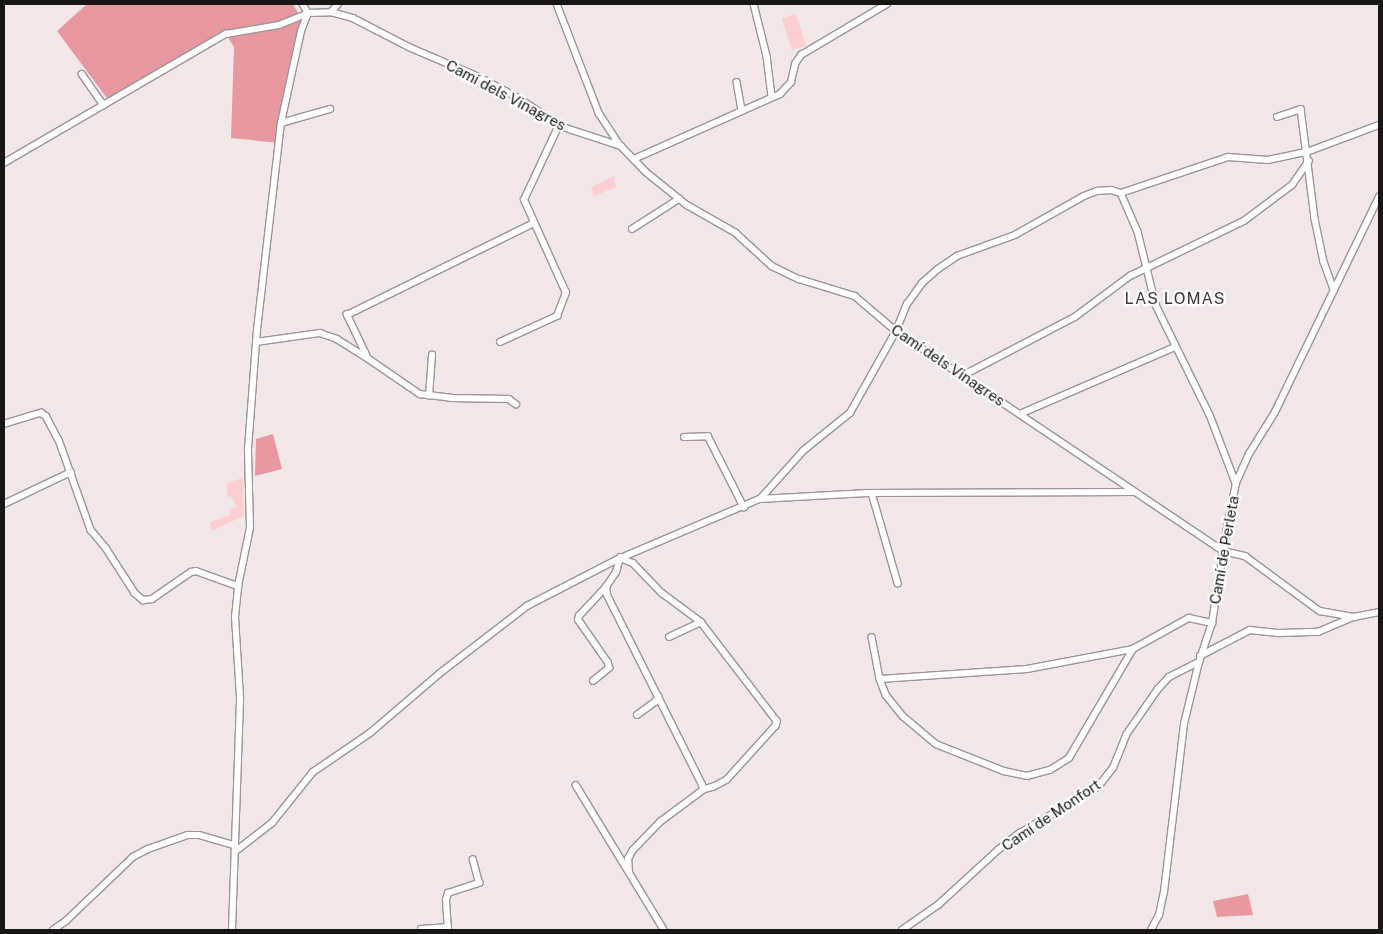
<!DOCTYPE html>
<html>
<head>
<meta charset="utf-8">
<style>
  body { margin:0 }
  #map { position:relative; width:1383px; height:934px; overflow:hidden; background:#f2e7e8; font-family:"Public Sans",sans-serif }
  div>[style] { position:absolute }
  .green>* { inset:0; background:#fbcfd2; transform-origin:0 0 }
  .forest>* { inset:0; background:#e7979f }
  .water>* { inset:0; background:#e898a1 }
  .roads { filter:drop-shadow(1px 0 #9e9495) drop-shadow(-1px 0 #9e9495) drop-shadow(0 1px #9e9495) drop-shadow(0 -1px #9e9495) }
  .street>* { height:5.5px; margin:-2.75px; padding:0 2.75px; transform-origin:2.75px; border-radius:2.75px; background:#fff }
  span { translate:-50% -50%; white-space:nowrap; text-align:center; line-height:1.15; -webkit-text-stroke:4.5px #fff; paint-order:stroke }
  .street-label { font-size:15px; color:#181515 }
  .neighbourhood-label { font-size:16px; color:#3f3738; letter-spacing:1px }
  .frame { position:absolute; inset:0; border:5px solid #181515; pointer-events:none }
</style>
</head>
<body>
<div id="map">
  <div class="green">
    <i style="left:796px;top:14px;width:33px;height:15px;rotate:72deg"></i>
    <i style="clip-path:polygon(614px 176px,616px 187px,594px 196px,591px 187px)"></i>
    <i style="clip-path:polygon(243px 478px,244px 516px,211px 531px,210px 522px,230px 515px,230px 509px,237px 507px,231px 496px,228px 498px,226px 483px)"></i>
  </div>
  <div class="forest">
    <i style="clip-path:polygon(87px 4px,293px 4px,301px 18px,279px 143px,231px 138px,234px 47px,226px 34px,109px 101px,57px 31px)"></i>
  </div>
  <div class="water">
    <i style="clip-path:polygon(273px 434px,282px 469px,255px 476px,256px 439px)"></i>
    <i style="clip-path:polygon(1248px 894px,1253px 915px,1217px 917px,1213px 901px)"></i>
  </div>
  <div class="roads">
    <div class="street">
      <i style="left:303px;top:4px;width:10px;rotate:61deg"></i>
      <i style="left:308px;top:13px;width:23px;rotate:-2deg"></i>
      <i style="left:331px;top:12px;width:23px;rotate:15deg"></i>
      <i style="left:353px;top:18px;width:63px;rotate:27.4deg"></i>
      <i style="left:409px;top:47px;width:74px;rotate:23.1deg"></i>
      <i style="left:477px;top:76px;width:45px;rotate:27.7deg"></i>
      <i style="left:517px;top:97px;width:55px;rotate:33.1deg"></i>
      <i style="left:563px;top:127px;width:61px;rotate:18.1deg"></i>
      <i style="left:621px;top:146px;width:36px;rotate:46deg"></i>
      <i style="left:646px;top:172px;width:53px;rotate:38.8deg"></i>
      <i style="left:687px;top:205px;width:56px;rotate:29.7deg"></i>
      <i style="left:736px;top:233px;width:49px;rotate:42.5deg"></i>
      <i style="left:772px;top:266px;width:30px;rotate:26deg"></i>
      <i style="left:799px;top:279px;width:59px;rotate:16.9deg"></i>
      <i style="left:855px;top:296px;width:54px;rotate:40.5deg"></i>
      <i style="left:896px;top:331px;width:394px;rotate:33.9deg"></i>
      <i style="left:1223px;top:551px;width:23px;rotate:13deg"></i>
      <i style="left:1245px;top:556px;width:93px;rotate:36.3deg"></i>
      <i style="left:1320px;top:611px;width:35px;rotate:10deg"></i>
      <i style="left:557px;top:4px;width:117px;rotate:68.9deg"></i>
      <i style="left:599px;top:113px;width:38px;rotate:57deg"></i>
      <i style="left:754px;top:4px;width:54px;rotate:76deg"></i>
      <i style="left:767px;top:56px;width:41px;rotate:83deg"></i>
      <i style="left:331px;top:12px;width:11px;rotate:-49deg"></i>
      <i style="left:82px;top:74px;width:38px;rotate:55deg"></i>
      <i style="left:737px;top:82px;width:29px;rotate:80deg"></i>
      <i style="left:1277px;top:117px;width:25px;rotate:-18deg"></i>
      <i style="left:1301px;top:109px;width:111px;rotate:82.7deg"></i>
      <i style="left:1315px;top:219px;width:44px;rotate:78.2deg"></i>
      <i style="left:1324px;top:262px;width:30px;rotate:70deg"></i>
      <i style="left:281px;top:123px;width:51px;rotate:-15.9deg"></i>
      <i style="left:634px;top:159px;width:160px;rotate:-24deg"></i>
      <i style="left:780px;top:94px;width:16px;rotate:-47deg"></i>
      <i style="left:791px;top:82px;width:18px;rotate:-77deg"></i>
      <i style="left:795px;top:64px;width:11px;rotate:-56deg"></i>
      <i style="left:801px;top:55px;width:100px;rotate:-30.7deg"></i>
      <i style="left:4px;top:163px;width:257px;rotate:-30.2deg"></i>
      <i style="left:226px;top:34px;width:54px;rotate:-9.6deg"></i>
      <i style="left:279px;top:25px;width:31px;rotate:-22deg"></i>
      <i style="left:1121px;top:193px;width:43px;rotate:66.4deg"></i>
      <i style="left:1138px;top:232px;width:75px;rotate:76.1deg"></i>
      <i style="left:1156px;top:305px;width:123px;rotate:63.9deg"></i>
      <i style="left:1210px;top:415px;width:73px;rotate:69.1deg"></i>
      <i style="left:632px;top:229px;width:56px;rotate:-32.6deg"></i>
      <i style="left:256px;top:342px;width:65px;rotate:-8deg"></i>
      <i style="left:320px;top:333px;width:18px;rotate:19deg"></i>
      <i style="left:337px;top:339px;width:38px;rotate:32deg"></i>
      <i style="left:369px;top:359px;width:62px;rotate:34.5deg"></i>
      <i style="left:420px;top:394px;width:31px;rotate:7deg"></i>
      <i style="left:451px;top:398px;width:58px;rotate:1deg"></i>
      <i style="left:509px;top:399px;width:9px;rotate:36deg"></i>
      <i style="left:500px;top:342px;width:63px;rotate:-24.5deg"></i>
      <i style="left:557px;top:316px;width:25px;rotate:-69deg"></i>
      <i style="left:566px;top:293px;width:102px;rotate:-114.3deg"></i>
      <i style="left:524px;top:200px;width:83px;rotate:-65deg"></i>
      <i style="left:367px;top:357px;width:47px;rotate:-115.5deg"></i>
      <i style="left:347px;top:315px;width:208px;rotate:-26.2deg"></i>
      <i style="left:962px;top:376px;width:127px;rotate:-27.6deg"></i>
      <i style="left:1075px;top:317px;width:69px;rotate:-36.7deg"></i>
      <i style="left:1130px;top:276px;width:127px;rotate:-25.8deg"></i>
      <i style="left:1244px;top:221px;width:60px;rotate:-36.9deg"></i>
      <i style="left:1292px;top:185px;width:29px;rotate:-55deg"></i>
      <i style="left:429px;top:396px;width:41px;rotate:-85.8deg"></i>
      <i style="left:1020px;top:414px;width:169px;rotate:-23.4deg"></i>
      <i style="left:4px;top:424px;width:39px;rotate:-17deg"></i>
      <i style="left:41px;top:413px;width:6px;rotate:31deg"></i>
      <i style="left:46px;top:416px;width:27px;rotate:62deg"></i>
      <i style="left:59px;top:440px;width:96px;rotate:70.4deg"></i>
      <i style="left:91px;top:530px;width:23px;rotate:50deg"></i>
      <i style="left:106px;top:548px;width:54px;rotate:57.2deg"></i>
      <i style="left:135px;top:593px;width:11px;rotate:41deg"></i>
      <i style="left:143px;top:600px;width:9px;rotate:-6deg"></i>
      <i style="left:152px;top:599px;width:47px;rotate:-34.7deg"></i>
      <i style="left:191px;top:572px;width:5px;rotate:-11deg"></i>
      <i style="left:196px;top:571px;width:45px;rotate:19.7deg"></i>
      <i style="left:684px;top:437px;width:24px;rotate:-2deg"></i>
      <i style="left:708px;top:436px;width:80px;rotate:63.1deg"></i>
      <i style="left:872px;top:493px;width:94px;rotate:73.9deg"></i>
      <i style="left:760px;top:499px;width:107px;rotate:-3.2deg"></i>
      <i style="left:867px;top:493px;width:265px;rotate:-0.2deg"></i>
      <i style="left:4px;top:504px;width:74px;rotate:-25.5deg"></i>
      <i style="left:669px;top:637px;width:35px;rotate:-25deg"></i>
      <i style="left:872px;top:637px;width:43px;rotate:79.2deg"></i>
      <i style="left:880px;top:679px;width:147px;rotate:-3.9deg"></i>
      <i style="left:1027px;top:669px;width:108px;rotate:-10.7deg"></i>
      <i style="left:1200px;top:656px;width:56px;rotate:-27.5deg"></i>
      <i style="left:1250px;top:630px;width:30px;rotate:6deg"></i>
      <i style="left:1280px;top:633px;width:38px;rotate:-2deg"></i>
      <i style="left:1318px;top:632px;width:39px;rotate:-23deg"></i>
      <i style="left:1354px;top:617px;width:25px;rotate:-11deg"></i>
      <i style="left:880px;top:679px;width:17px;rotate:69deg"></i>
      <i style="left:886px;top:695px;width:27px;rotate:51deg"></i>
      <i style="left:903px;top:716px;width:43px;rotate:40.3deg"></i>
      <i style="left:936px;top:744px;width:73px;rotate:21.7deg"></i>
      <i style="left:1004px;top:771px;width:24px;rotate:12deg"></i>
      <i style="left:1027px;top:776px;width:24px;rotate:-15deg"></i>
      <i style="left:1050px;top:770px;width:22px;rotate:-32deg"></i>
      <i style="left:1069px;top:758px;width:126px;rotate:-59.6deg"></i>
      <i style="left:1133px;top:649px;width:64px;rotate:-29deg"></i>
      <i style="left:1189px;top:618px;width:24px;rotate:12deg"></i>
      <i style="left:593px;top:681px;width:21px;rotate:-39deg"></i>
      <i style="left:609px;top:668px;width:5px;rotate:-101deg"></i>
      <i style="left:608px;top:663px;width:52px;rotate:-124.9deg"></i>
      <i style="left:578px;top:620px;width:4px;rotate:-76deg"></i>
      <i style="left:579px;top:616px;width:40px;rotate:-47deg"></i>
      <i style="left:637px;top:715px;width:22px;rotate:-36deg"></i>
      <i style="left:655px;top:702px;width:6px;rotate:-59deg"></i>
      <i style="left:576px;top:785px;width:170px;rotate:58.7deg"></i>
      <i style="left:236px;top:851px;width:46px;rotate:-37.9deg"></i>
      <i style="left:272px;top:823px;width:65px;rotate:-51.2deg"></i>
      <i style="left:313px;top:772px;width:69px;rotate:-34.4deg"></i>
      <i style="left:370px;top:733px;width:91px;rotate:-40.5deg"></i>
      <i style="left:439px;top:674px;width:111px;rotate:-37.7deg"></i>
      <i style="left:527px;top:606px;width:100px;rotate:-27.3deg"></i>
      <i style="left:616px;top:560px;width:156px;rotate:-23deg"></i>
      <i style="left:760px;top:499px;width:64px;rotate:-48.1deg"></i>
      <i style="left:803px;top:451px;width:60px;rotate:-39deg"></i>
      <i style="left:850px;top:413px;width:94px;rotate:-60.7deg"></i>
      <i style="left:896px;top:331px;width:29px;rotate:-68deg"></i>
      <i style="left:907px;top:304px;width:26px;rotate:-54deg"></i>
      <i style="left:922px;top:283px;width:21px;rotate:-41deg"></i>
      <i style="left:938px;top:269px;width:23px;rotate:-34deg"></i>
      <i style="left:957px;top:256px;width:62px;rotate:-19.9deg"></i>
      <i style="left:1015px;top:235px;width:79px;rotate:-29.5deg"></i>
      <i style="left:1084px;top:196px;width:14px;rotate:-21deg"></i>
      <i style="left:1097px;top:191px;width:14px;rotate:-4deg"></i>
      <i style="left:1111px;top:190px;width:10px;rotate:17deg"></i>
      <i style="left:1121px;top:193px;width:113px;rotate:-18.6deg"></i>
      <i style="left:1228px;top:157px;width:40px;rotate:4.3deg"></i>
      <i style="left:1268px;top:160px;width:40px;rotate:-12deg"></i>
      <i style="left:1307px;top:152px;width:77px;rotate:-20.6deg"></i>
      <i style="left:629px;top:872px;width:13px;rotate:-94deg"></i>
      <i style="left:628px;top:859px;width:10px;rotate:-61deg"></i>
      <i style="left:633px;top:850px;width:39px;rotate:-46deg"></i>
      <i style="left:660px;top:822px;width:54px;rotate:-36.7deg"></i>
      <i style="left:703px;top:790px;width:5px;rotate:-101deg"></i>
      <i style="left:702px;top:785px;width:212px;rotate:-116.6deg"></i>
      <i style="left:607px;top:595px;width:8px;rotate:-97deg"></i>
      <i style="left:606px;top:587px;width:18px;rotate:-56deg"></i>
      <i style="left:616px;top:572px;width:15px;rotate:-74deg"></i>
      <i style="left:620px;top:558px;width:14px;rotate:21deg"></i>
      <i style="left:633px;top:563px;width:42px;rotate:46deg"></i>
      <i style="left:662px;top:593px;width:49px;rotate:36.6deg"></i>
      <i style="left:701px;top:622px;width:125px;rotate:52.5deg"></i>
      <i style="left:777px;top:721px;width:5px;rotate:101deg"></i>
      <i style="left:776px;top:726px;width:73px;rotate:132.2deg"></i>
      <i style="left:727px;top:780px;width:15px;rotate:152deg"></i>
      <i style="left:714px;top:787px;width:11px;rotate:165deg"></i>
      <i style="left:421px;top:929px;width:27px;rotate:-4deg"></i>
      <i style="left:53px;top:930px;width:16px;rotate:-35deg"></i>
      <i style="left:66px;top:921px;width:93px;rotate:-43.7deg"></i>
      <i style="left:133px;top:857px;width:17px;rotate:-28deg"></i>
      <i style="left:148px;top:849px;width:42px;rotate:-19.3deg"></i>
      <i style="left:188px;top:835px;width:11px"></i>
      <i style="left:199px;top:835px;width:37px;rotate:16deg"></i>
      <i style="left:232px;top:930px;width:233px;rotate:-88deg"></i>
      <i style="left:240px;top:697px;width:80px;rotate:-93.6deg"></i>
      <i style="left:235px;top:617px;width:31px;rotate:-84deg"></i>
      <i style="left:238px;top:586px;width:59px;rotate:-78.3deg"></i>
      <i style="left:250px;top:528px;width:79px;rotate:-91.5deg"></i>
      <i style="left:248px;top:449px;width:119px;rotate:-85.7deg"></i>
      <i style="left:257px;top:330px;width:208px;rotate:-83.4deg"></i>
      <i style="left:281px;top:123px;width:94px;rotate:-77.7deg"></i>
      <i style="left:301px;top:31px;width:19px;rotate:-69deg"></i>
      <i style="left:448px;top:930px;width:30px;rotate:-94deg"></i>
      <i style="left:446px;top:900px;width:7px;rotate:-74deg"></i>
      <i style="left:448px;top:893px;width:33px;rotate:-18deg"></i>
      <i style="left:479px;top:883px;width:24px;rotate:-105deg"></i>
      <i style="left:902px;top:930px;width:44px;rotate:-34.8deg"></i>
      <i style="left:938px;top:905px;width:81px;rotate:-42.5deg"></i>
      <i style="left:998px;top:850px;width:28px;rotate:-38deg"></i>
      <i style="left:1020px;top:833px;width:91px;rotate:-30.5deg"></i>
      <i style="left:1098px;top:787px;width:24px;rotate:-52deg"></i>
      <i style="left:1113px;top:768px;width:35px;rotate:-68deg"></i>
      <i style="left:1126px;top:735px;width:56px;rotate:-55.2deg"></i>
      <i style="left:1158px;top:689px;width:16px;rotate:-47deg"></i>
      <i style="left:1169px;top:677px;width:34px;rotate:-27deg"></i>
      <i style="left:1151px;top:930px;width:17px;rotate:-62deg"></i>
      <i style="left:1159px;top:915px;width:24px;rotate:-78deg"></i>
      <i style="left:1164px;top:892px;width:169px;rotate:-83.2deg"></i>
      <i style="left:1184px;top:724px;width:64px;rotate:-76.4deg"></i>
      <i style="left:1199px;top:662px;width:41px;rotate:-71.6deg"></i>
      <i style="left:1212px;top:623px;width:97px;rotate:-81.1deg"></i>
      <i style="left:1227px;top:527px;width:45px;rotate:-78.4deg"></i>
      <i style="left:1236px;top:483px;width:32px;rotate:-66deg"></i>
      <i style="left:1249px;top:454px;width:49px;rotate:-58.2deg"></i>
      <i style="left:1275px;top:412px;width:239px;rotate:-64.2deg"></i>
    </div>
  </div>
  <div class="street-label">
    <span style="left:506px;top:95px;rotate:28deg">Camí dels Vinagres</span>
    <span style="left:948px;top:365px;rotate:34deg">Camí dels Vinagres</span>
    <span style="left:1224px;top:550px;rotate:-80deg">Camí de Perleta</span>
    <span style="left:1051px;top:815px;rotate:-34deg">Camí de Monfort</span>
  </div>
  <div class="neighbourhood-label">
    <span style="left:1175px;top:299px">LAS LOMAS</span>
  </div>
  <div class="frame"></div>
</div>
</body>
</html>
